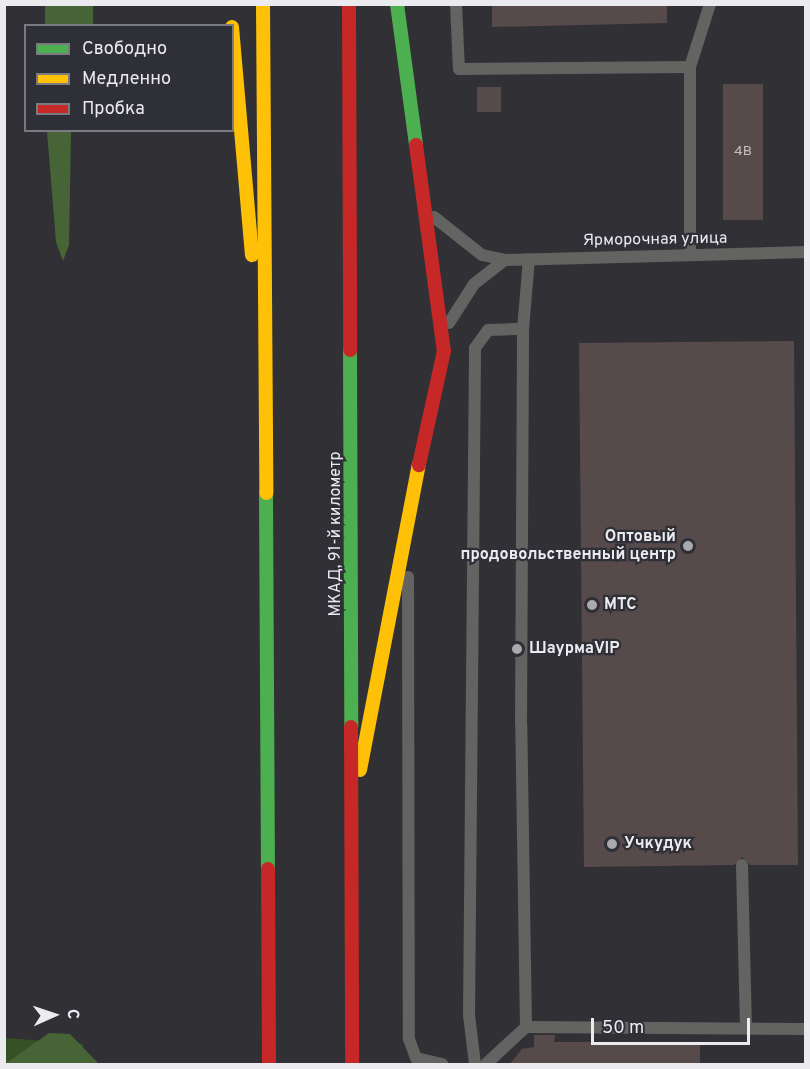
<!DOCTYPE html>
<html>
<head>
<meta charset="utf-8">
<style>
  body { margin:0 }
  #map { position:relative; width:810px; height:1069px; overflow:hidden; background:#313135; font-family:Overpass,sans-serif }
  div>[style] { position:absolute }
  .green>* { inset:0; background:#365225 }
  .forest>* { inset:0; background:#476437; transform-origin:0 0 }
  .building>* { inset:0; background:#574a4b; transform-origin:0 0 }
  .lane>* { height:12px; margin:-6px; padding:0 6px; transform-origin:6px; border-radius:6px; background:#636362 }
  .fast>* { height:14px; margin:-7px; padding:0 7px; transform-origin:7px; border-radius:7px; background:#4caf50 }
  .slow>* { height:14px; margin:-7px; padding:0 7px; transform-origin:7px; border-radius:7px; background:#ffc107 }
  .jam>* { height:14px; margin:-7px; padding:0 7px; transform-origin:7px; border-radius:7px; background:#c62828 }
  .dots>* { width:16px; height:16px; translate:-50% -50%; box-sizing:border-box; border:3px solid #2f2f37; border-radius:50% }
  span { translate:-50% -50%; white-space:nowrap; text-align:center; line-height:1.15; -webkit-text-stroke:4.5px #2f2f37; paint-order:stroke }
  .number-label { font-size:14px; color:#c5c2c6 }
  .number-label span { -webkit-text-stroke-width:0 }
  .street-label { font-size:16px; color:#eaeaef }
  .poi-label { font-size:16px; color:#eaeaef; font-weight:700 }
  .right { translate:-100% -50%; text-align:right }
  .left { translate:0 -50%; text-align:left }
  .frame { position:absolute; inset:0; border:6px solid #eaeaef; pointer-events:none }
  .legend { position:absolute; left:24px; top:24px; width:210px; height:108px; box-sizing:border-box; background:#2f2f37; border:2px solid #7a7a81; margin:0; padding:8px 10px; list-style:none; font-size:18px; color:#eaeaef }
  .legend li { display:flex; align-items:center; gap:12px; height:30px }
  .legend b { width:30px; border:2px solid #7a7a81 }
  .north { position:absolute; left:24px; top:985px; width:60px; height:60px; -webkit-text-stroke:4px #2f2f37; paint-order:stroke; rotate:87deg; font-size:16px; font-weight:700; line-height:24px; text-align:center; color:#eaeaef }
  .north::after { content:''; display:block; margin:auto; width:21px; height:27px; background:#eaeaef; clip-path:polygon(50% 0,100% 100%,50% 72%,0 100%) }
  .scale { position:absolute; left:591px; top:1018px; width:159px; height:27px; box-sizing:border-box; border:3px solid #eaeaef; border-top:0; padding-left:8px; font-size:18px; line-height:21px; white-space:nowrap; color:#eaeaef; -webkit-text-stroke:4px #2f2f37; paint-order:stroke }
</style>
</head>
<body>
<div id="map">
  <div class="green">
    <i style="clip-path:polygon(5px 1038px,83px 1044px,84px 1064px,5px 1064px)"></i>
  </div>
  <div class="forest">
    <i style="left:45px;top:5px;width:48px;height:20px"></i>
    <i style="clip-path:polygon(47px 131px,71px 131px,69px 245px,63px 261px,56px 242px)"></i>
    <i style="clip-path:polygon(49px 1033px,70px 1034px,99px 1064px,5px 1064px)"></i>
  </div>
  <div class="building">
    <i style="clip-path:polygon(622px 4px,667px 4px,667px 23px,492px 27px,492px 5px)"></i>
    <i style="left:723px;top:84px;width:40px;height:136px"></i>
    <i style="left:477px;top:87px;width:24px;height:25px"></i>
    <i style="clip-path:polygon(794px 341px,798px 865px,750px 865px,742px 857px,734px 865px,584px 867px,579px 343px)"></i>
    <i style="clip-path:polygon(534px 1035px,555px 1035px,554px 1042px,700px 1042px,700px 1065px,509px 1065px,522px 1049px,534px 1047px)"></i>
  </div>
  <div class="lane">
    <i style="left:456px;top:4px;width:65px;rotate:87.4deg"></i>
    <i style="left:459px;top:69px;width:231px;rotate:-0.5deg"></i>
    <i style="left:690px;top:67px;width:188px;rotate:90deg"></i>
    <i style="left:690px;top:67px;width:66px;rotate:-72.4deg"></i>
    <i style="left:434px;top:217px;width:61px;rotate:38.4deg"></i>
    <i style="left:482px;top:255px;width:24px;rotate:12deg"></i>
    <i style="left:505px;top:260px;width:301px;rotate:-1.5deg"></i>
    <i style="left:449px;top:323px;width:46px;rotate:-57.3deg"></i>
    <i style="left:474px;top:284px;width:39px;rotate:-38deg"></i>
    <i style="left:408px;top:577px;width:462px;rotate:89.9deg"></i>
    <i style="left:409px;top:1039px;width:20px;rotate:70deg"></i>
    <i style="left:416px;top:1058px;width:27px;rotate:13deg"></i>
    <i style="left:742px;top:865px;width:163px;rotate:88.6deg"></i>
    <i style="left:526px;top:1027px;width:280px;rotate:0.4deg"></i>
    <i style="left:475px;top:1064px;width:49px;rotate:-97deg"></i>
    <i style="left:469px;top:1015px;width:667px;rotate:-89.48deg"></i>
    <i style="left:475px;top:348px;width:22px;rotate:-54deg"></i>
    <i style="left:488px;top:330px;width:35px;rotate:-2deg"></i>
    <i style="left:486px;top:1064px;width:54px;rotate:-42.8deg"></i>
    <i style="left:526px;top:1027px;width:303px;rotate:-90.9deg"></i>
    <i style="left:521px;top:724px;width:395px;rotate:-89.7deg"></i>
    <i style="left:523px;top:329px;width:70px;rotate:-85.1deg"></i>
  </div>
  <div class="fast">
    <i style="left:397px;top:4px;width:142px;rotate:82.3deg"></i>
    <i style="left:350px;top:350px;width:377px;rotate:89.8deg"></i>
    <i style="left:266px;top:493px;width:376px;rotate:89.7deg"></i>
  </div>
  <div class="slow">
    <i style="left:263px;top:4px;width:489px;rotate:89.6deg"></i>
    <i style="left:232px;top:27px;width:229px;rotate:85deg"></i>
    <i style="left:360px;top:770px;width:311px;rotate:-79.1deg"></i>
  </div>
  <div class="jam">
    <i style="left:349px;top:4px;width:346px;rotate:89.8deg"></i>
    <i style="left:416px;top:145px;width:208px;rotate:82.3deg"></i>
    <i style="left:444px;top:351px;width:117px;rotate:102.4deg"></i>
    <i style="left:351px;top:727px;width:337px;rotate:89.8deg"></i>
    <i style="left:268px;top:869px;width:195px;rotate:89.7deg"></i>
  </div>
  <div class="dots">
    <i style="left:688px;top:546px;background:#a9a9ae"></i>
    <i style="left:592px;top:605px;background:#a9a9ae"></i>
    <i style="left:517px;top:649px;background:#a9a9ae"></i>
    <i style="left:612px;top:844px;background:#a9a9ae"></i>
  </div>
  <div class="number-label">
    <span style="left:743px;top:152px">4В</span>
  </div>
  <div class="street-label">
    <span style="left:655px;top:240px;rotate:-1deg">Ярморочная улица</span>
    <span style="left:336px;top:534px;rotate:-90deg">МКАД, 91-й километр</span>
  </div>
  <div class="poi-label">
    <span class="right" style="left:676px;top:546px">Оптовый<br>продовольственный центр</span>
    <span class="left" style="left:604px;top:605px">МТС</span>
    <span class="left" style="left:529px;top:649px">ШаурмаVIP</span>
    <span class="left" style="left:624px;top:844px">Учкудук</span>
  </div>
  <div class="frame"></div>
  <ul class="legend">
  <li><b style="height:8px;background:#4caf50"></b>Свободно</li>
  <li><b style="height:8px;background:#ffc107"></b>Медленно</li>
  <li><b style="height:8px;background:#c62828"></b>Пробка</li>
  </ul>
  <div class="north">С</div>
  <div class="scale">50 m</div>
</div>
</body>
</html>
